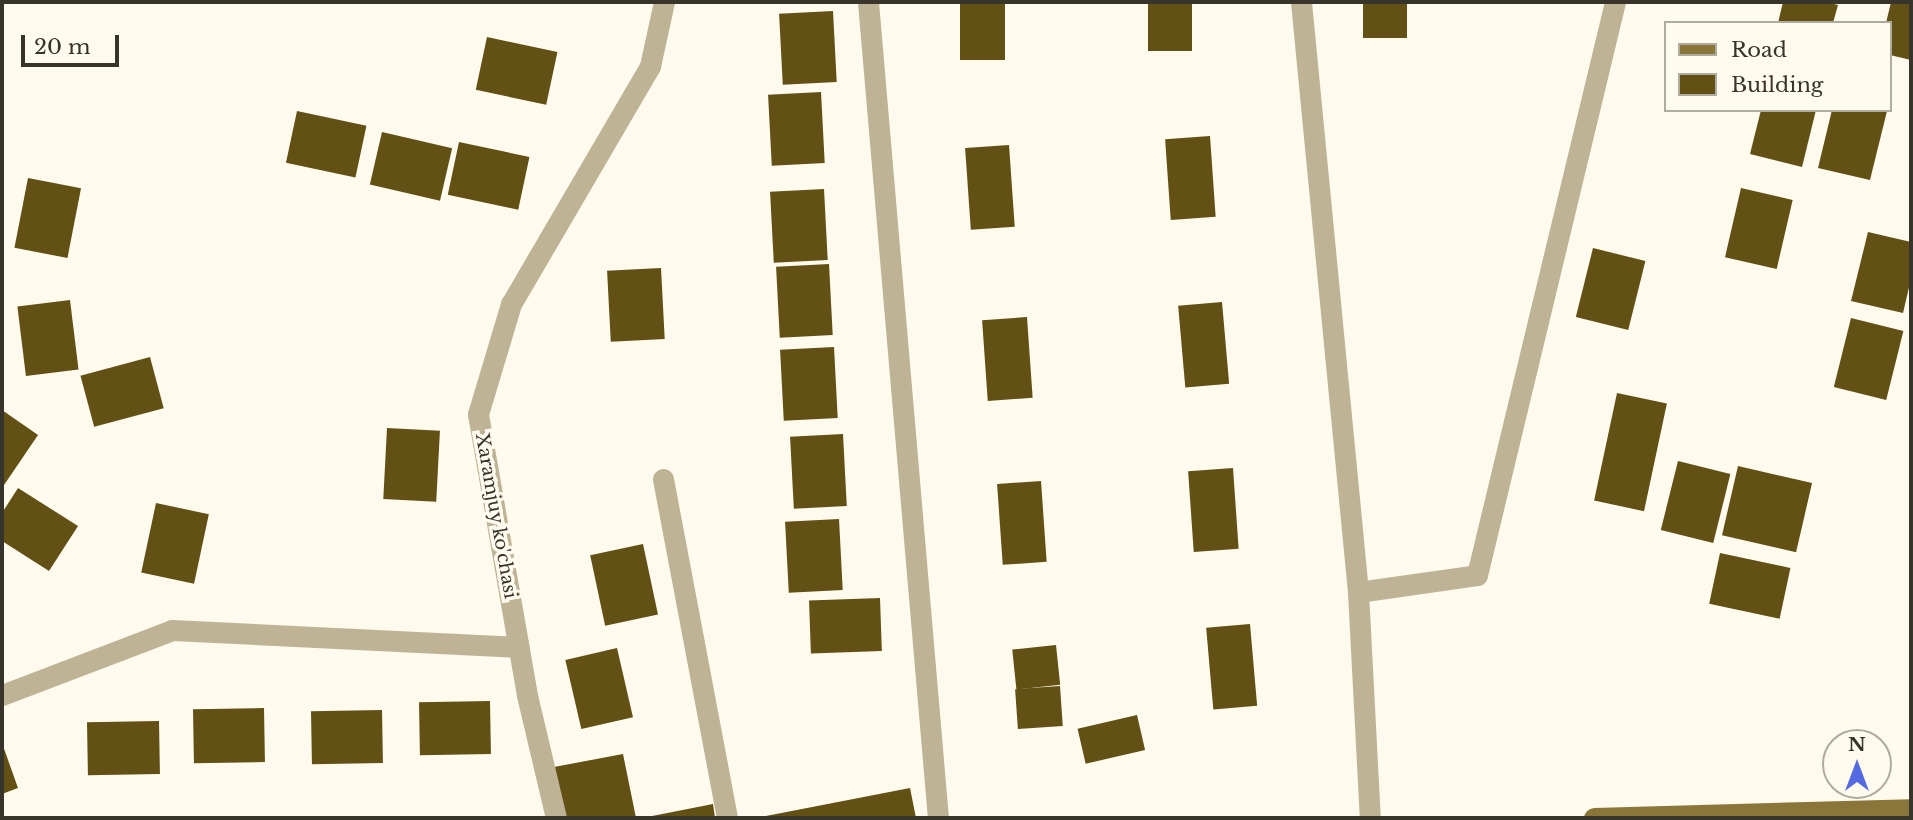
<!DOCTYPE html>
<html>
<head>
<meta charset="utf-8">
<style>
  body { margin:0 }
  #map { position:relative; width:1913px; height:820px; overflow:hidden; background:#fefaee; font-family:"Libre Baskerville",serif }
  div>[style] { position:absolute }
  .building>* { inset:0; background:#625014; transform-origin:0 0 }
  .minor>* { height:21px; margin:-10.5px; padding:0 10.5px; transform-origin:10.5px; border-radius:10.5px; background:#beb394 }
  .major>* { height:21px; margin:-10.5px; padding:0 10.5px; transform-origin:10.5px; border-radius:10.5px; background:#8b763a }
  span { translate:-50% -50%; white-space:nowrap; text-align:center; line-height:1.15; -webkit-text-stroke:7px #fefaee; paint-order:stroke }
  .street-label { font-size:18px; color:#37342c }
  .frame { position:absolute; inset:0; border:4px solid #37342c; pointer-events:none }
  .legend { position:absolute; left:1664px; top:21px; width:228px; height:91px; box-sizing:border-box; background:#fefaee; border:2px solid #aeaba0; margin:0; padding:9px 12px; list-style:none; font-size:21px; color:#37342c }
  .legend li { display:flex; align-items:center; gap:14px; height:35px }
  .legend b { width:35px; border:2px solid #aeaba0 }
  .north { position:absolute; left:1822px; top:729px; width:70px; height:70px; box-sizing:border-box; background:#fefaee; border:2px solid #aeaba0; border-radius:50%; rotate:0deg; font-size:19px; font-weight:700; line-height:28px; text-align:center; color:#37342c }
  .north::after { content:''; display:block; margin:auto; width:24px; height:32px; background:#536ae0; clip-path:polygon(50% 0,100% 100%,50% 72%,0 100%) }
  .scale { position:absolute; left:21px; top:35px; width:98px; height:32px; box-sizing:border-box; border:4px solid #37342c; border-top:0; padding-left:9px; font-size:21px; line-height:24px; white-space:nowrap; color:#37342c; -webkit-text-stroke:5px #fefaee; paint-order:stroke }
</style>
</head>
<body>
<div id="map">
  <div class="building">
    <i style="left:960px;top:2px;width:45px;height:58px"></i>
    <i style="left:1148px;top:2px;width:44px;height:49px"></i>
    <i style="left:1363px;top:2px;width:44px;height:36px"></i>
    <i style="clip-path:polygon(1783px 2px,1825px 2px,1838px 5px,1833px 23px,1778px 23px)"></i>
    <i style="clip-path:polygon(1891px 2px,1911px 2px,1911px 60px,1890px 55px,1890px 23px,1886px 23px)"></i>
    <i style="left:833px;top:11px;width:71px;height:54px;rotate:87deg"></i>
    <i style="left:487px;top:37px;width:72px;height:54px;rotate:12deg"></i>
    <i style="left:821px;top:92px;width:71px;height:53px;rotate:87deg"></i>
    <i style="clip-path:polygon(1761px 110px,1816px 110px,1802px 167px,1750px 154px)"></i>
    <i style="clip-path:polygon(1832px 110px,1887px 111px,1870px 180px,1818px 168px)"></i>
    <i style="left:297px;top:111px;width:71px;height:53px;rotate:12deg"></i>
    <i style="left:382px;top:132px;width:72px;height:54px;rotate:13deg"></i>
    <i style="left:1210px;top:136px;width:81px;height:45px;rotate:86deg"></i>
    <i style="left:459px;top:142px;width:72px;height:54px;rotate:12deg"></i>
    <i style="left:1009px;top:145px;width:82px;height:44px;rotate:86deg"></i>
    <i style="left:28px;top:178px;width:54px;height:71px;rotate:11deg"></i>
    <i style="left:1741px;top:188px;width:53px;height:71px;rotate:13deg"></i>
    <i style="left:824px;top:189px;width:71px;height:54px;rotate:87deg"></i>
    <i style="clip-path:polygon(1868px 232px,1911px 242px,1911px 279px,1903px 313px,1851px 301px)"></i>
    <i style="left:1593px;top:248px;width:54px;height:71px;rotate:14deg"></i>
    <i style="left:829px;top:264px;width:71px;height:53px;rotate:87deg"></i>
    <i style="left:661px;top:268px;width:71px;height:54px;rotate:87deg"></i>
    <i style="left:70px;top:300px;width:70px;height:53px;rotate:83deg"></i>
    <i style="left:1222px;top:302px;width:82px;height:44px;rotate:85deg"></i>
    <i style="left:1027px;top:317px;width:81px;height:45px;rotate:86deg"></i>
    <i style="left:1851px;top:318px;width:54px;height:71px;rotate:14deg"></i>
    <i style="left:834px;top:347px;width:71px;height:54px;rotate:87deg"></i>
    <i style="left:150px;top:357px;width:53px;height:72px;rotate:75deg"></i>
    <i style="left:1617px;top:393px;width:51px;height:110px;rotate:12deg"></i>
    <i style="clip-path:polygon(2px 410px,38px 435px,2px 488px)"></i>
    <i style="left:387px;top:428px;width:53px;height:71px;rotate:3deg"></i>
    <i style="left:843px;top:434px;width:72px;height:53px;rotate:87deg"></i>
    <i style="left:1678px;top:461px;width:54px;height:71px;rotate:14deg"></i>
    <i style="left:1738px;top:466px;width:76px;height:71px;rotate:13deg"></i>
    <i style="left:1233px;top:468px;width:81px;height:45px;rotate:86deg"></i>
    <i style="left:1041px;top:481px;width:81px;height:44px;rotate:86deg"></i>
    <i style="clip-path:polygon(18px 488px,78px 526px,49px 571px,2px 541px,2px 513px)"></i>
    <i style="left:156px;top:503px;width:54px;height:71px;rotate:12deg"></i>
    <i style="left:839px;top:519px;width:71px;height:54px;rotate:87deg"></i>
    <i style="left:643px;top:544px;width:72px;height:54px;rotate:78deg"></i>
    <i style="left:1720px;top:553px;width:72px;height:52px;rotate:12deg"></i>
    <i style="left:880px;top:598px;width:53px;height:71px;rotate:88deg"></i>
    <i style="left:1250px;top:624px;width:82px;height:44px;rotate:85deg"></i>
    <i style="left:1056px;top:645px;width:40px;height:44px;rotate:84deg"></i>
    <i style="left:617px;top:648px;width:71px;height:53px;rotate:77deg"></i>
    <i style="left:1060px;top:686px;width:40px;height:45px;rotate:86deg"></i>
    <i style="left:490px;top:701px;width:53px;height:71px;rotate:89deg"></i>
    <i style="left:264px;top:708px;width:54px;height:71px;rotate:89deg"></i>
    <i style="left:382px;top:710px;width:53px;height:71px;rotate:89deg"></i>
    <i style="left:1137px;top:715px;width:36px;height:61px;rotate:77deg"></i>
    <i style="left:159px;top:721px;width:53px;height:72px;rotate:89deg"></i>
    <i style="clip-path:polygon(2px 743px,18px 788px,2px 794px)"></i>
    <i style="clip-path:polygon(623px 754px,636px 818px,565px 818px,554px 767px)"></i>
    <i style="clip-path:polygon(910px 788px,916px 818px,761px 818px,761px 817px)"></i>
    <i style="clip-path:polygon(713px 804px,715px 818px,647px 818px,647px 817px)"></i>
  </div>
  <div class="minor">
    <i style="left:868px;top:2px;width:819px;rotate:85.1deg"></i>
    <i style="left:1301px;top:2px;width:593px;rotate:84.48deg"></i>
    <i style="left:1358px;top:592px;width:226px;rotate:87deg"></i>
    <i style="left:663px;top:479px;width:345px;rotate:79.3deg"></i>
    <i style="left:1358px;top:592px;width:120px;rotate:-8.1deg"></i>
    <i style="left:1477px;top:575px;width:589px;rotate:-76.46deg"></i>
    <i style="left:2px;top:695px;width:182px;rotate:-20.9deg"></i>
    <i style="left:172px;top:630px;width:347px;rotate:2.8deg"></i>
    <i style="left:556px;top:818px;width:126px;rotate:-103.3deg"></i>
    <i style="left:527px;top:695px;width:285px;rotate:-99.9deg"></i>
    <i style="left:478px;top:414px;width:115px;rotate:-73.3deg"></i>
    <i style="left:511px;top:304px;width:276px;rotate:-59.7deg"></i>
    <i style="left:650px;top:66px;width:66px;rotate:-77.7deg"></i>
  </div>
  <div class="major">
    <i style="left:1594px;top:818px;width:317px;rotate:-1.6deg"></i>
  </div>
  <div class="street-label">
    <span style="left:496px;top:516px;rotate:80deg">Xaramjuy ko'chasi</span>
  </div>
  <div class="frame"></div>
  <ul class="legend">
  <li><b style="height:9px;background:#8b763a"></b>Road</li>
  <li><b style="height:19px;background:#625014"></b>Building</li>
  </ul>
  <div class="north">N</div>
  <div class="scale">20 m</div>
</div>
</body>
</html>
